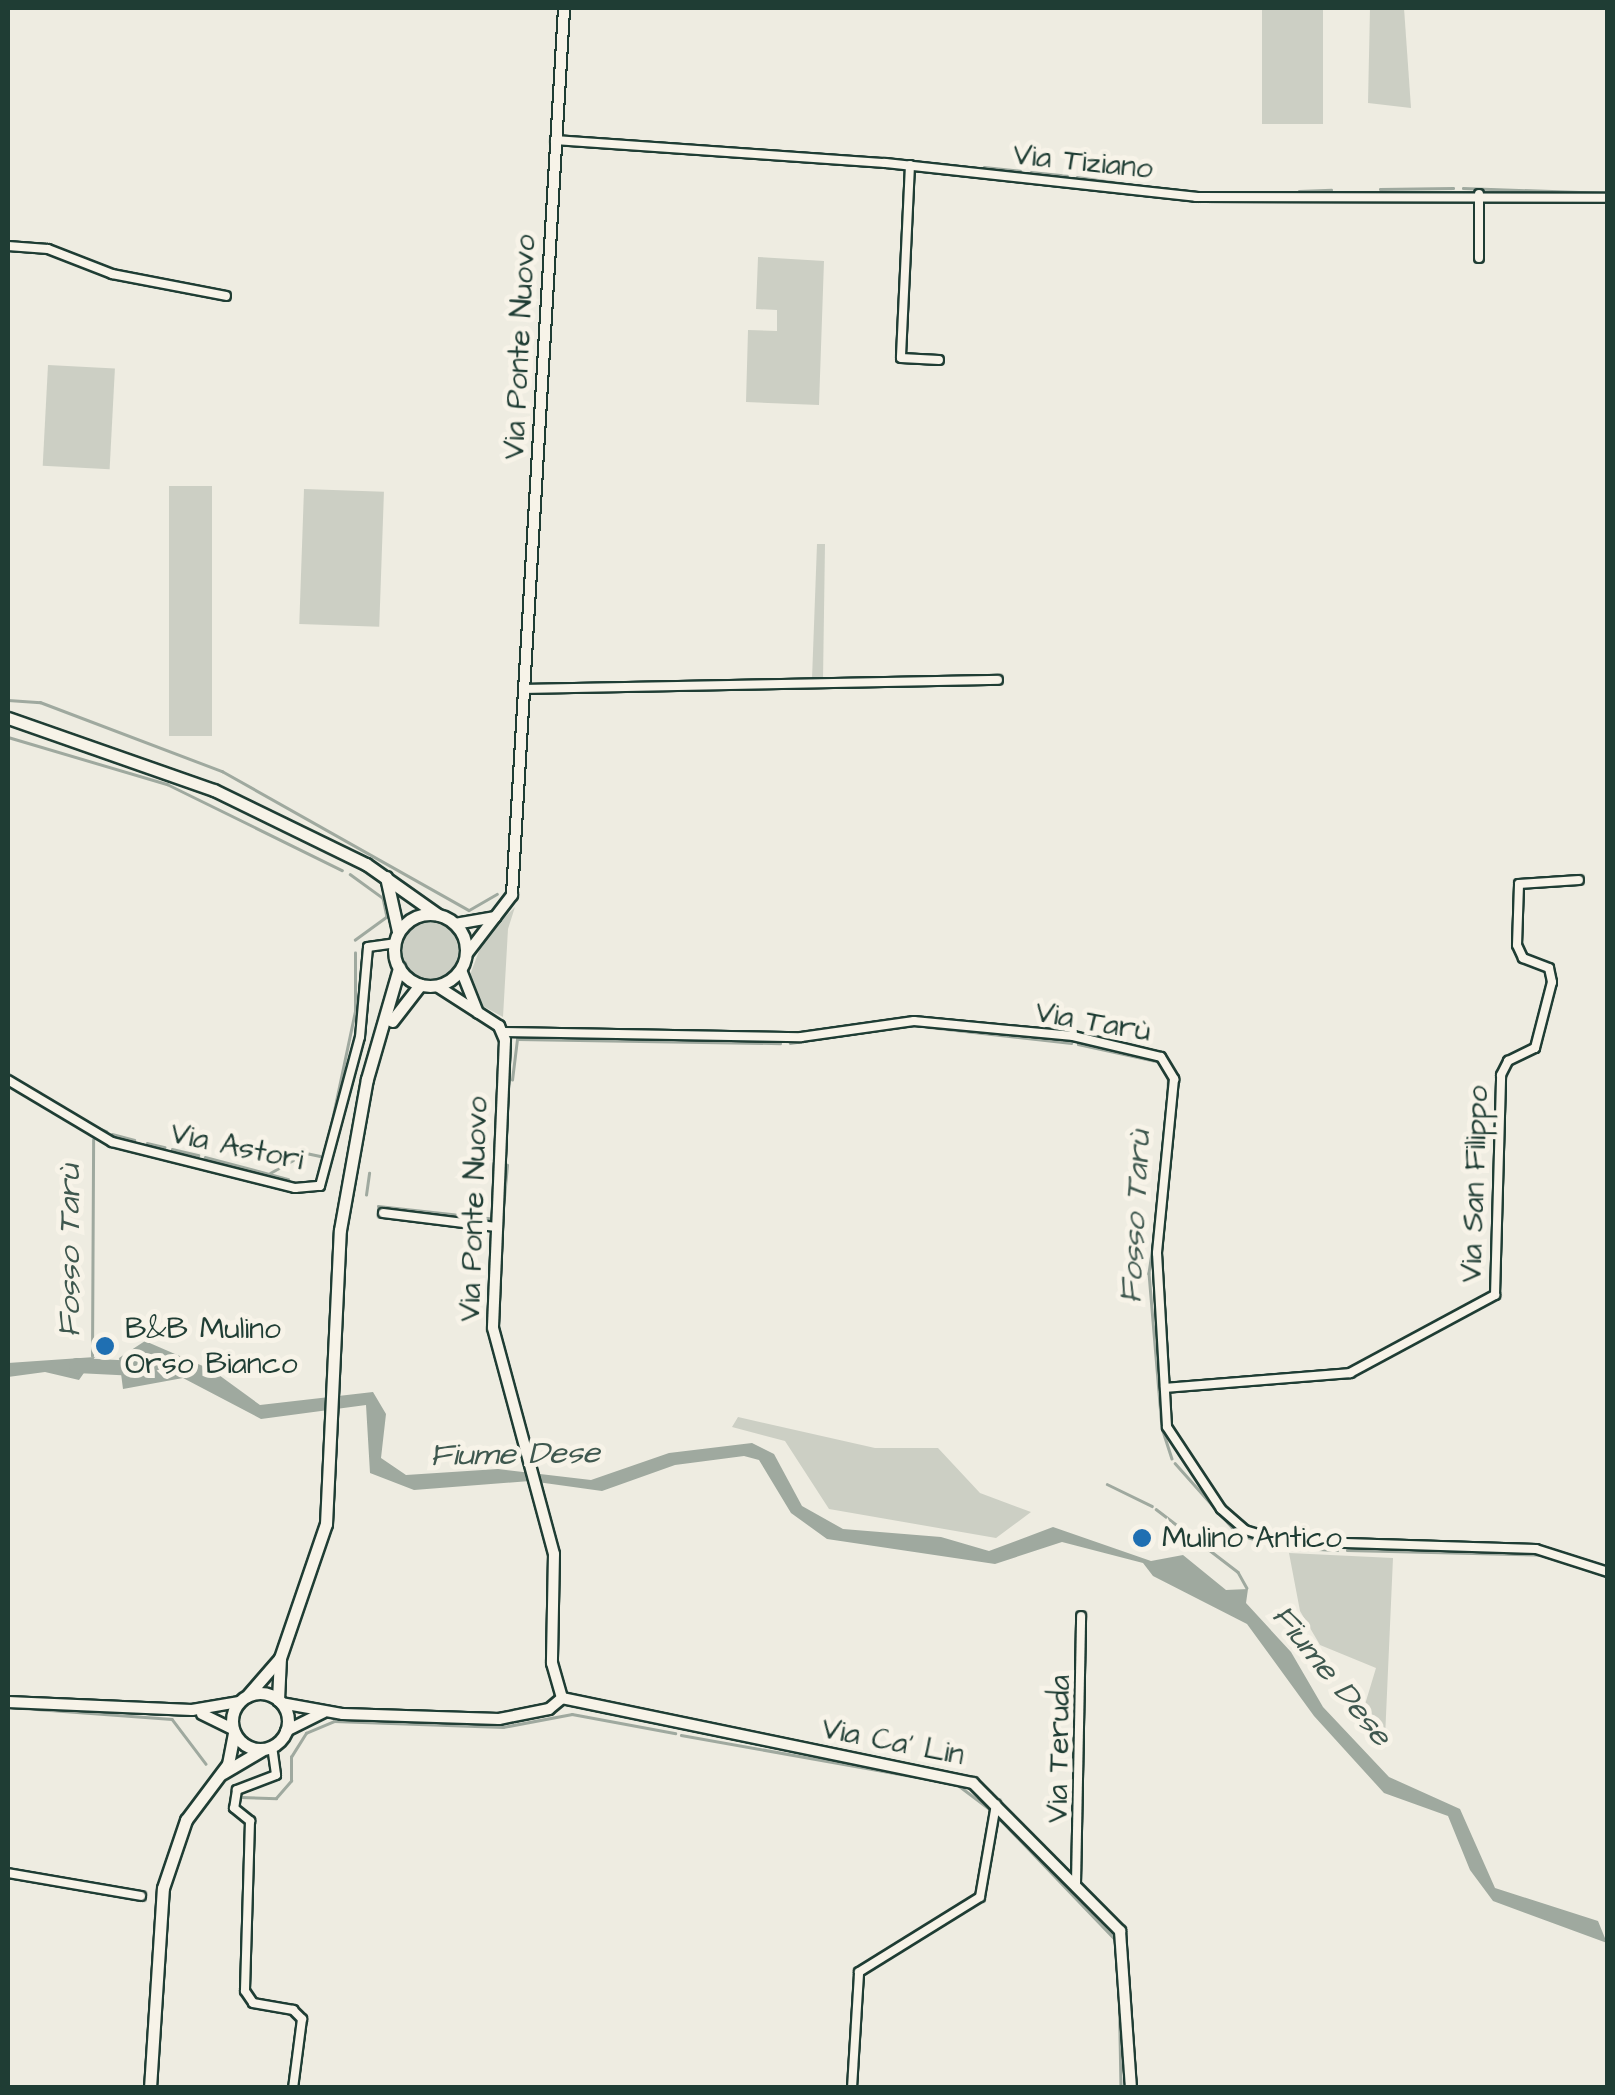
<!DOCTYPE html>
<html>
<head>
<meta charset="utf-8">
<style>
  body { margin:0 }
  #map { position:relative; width:1615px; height:2095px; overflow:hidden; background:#eeece1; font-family:"Architects Daughter",sans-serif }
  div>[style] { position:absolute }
  .green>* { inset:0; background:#cccfc4; transform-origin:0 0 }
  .round { border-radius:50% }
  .water>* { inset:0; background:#9fa99f }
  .stream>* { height:2.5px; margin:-1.25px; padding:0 1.25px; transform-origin:1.25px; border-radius:1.25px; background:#9fa99f }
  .river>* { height:15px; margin:-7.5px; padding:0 7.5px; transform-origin:7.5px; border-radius:7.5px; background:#9fa99f }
  .roads { filter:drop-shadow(2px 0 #1f3d34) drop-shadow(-2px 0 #1f3d34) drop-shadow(0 2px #1f3d34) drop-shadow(0 -2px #1f3d34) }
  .street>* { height:8px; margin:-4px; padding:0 4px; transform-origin:4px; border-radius:4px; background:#f7f3e8 }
  .secondary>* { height:10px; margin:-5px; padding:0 5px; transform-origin:5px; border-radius:5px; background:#f7f3e8 }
  .primary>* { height:11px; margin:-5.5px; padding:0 5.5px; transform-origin:5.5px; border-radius:5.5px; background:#f7f3e8 }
  .primary>.ring { margin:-5.5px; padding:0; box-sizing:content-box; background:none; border:11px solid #f7f3e8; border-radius:50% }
  .dots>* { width:28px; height:28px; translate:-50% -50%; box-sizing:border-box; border:5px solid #f7f3e8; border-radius:50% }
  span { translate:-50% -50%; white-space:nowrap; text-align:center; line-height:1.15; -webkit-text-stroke:10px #f7f3e8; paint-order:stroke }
  .street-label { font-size:30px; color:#1f3d34 }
  .poi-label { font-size:30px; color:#1f3d34 }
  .left { translate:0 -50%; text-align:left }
  .water-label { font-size:32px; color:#3f584f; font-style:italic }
  .frame { position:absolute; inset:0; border:10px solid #1f3d34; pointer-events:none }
</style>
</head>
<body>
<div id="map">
  <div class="green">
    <i style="left:1262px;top:8px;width:61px;height:116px"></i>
    <i style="clip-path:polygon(1370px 8px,1404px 8px,1411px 108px,1368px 103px)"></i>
    <i style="clip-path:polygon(758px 257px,824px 261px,819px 405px,746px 402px,748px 330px,777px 331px,777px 310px,756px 309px)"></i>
    <i style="left:48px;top:365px;width:67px;height:101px;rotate:3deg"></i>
    <i style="left:169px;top:486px;width:43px;height:250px"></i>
    <i style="left:304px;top:489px;width:80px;height:135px;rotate:2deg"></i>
    <i style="clip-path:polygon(817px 544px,825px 544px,823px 680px,812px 679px)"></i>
    <i style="clip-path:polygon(515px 907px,508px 929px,503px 1017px,479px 1004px,468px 980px,484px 938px)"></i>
    <i class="round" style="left:398px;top:917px;width:66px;height:66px"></i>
    <i style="clip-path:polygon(738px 1417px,875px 1448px,938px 1448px,980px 1493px,1031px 1512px,996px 1538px,829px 1509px,785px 1441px,732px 1427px)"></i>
    <i style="clip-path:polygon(1289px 1553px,1393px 1558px,1385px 1738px,1360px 1721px,1376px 1668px,1320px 1645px,1300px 1611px)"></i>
  </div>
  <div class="water">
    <i style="clip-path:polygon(145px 1341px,212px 1370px,260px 1405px,373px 1392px,386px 1414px,381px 1458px,406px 1475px,498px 1469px,591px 1480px,669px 1453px,752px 1443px,774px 1454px,802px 1506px,843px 1529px,941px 1537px,989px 1551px,1053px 1527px,1151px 1561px,1183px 1555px,1226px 1590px,1248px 1589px,1246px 1603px,1291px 1652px,1323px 1707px,1389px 1777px,1460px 1809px,1495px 1888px,1598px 1921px,1607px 1943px,1493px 1901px,1470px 1870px,1448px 1816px,1384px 1793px,1314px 1716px,1247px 1624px,1153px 1576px,1143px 1563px,1062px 1542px,995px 1564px,827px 1539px,791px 1513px,759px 1460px,744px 1456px,675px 1465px,602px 1491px,530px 1481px,414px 1490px,370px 1473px,366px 1405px,261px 1419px,183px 1378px,123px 1389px,119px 1358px)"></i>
    <i style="clip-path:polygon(95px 1357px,79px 1380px,45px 1372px,8px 1377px,8px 1363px)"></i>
  </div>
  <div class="stream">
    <i style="left:984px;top:167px;width:36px;rotate:6deg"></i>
    <i style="left:1031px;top:172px;width:36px;rotate:6deg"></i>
    <i style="left:1077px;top:177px;width:94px;rotate:8deg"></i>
    <i style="left:1463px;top:188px;width:145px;rotate:2deg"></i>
    <i style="left:1380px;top:189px;width:73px;rotate:-0.8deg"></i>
    <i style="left:1299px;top:191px;width:32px;rotate:-2deg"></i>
    <i style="left:8px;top:700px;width:32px;rotate:4deg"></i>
    <i style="left:40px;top:702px;width:195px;rotate:20.8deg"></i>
    <i style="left:222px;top:771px;width:283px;rotate:29.4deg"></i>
    <i style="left:469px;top:910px;width:32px;rotate:-30deg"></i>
    <i style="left:8px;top:737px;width:166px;rotate:16.5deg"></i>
    <i style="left:167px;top:784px;width:195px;rotate:26.2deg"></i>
    <i style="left:350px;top:874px;width:41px;rotate:36deg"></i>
    <i style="left:383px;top:898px;width:19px;rotate:78deg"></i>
    <i style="left:387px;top:917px;width:39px;rotate:144deg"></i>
    <i style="left:929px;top:1027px;width:143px;rotate:6.4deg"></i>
    <i style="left:790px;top:1043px;width:82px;rotate:-8.4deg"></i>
    <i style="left:1078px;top:1044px;width:84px;rotate:12.4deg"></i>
    <i style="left:512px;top:1080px;width:41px;rotate:-83deg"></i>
    <i style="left:517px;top:1039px;width:263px;rotate:0.9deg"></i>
    <i style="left:1166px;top:1124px;width:47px;rotate:-87.6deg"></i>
    <i style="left:98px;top:1128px;width:9px;rotate:21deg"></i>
    <i style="left:112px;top:1134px;width:23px;rotate:15deg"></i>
    <i style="left:147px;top:1143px;width:18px;rotate:13deg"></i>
    <i style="left:327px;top:1144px;width:136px;rotate:-78.1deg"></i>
    <i style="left:355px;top:1011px;width:58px;rotate:-90deg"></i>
    <i style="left:172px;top:1149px;width:27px;rotate:13deg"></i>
    <i style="left:205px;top:1157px;width:86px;rotate:14.8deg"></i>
    <i style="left:270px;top:1173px;width:41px;rotate:-29.1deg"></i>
    <i style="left:306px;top:1153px;width:14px;rotate:12deg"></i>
    <i style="left:366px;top:1195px;width:22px;rotate:-82deg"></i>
    <i style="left:378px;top:1206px;width:112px;rotate:6.2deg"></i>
    <i style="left:502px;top:1219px;width:54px;rotate:-84.7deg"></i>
    <i style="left:1156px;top:1226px;width:48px;rotate:98.5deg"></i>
    <i style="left:1149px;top:1273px;width:156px;rotate:85.2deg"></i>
    <i style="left:1162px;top:1428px;width:32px;rotate:72deg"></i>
    <i style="left:92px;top:1356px;width:216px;rotate:-89.7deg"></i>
    <i style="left:1175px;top:1463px;width:95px;rotate:48.4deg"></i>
    <i style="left:1238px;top:1534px;width:43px;rotate:17.6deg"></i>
    <i style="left:1279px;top:1547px;width:58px;rotate:3deg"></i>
    <i style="left:1107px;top:1484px;width:50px;rotate:26.1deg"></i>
    <i style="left:1156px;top:1509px;width:103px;rotate:37.5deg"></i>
    <i style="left:1238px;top:1572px;width:18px;rotate:61deg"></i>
    <i style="left:1347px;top:1550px;width:198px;rotate:1.4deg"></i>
    <i style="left:1604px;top:1575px;width:4px;rotate:27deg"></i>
    <i style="left:9px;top:1707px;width:163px;rotate:4.2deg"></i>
    <i style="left:172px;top:1719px;width:56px;rotate:52.9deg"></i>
    <i style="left:681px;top:1735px;width:273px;rotate:10.1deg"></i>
    <i style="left:958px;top:1785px;width:41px;rotate:37.1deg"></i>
    <i style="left:241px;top:1797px;width:35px;rotate:2deg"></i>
    <i style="left:276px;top:1798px;width:23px;rotate:-49deg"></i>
    <i style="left:291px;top:1781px;width:24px;rotate:-90deg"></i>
    <i style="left:291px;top:1757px;width:28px;rotate:-58deg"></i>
    <i style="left:306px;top:1733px;width:30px;rotate:-23deg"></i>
    <i style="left:334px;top:1721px;width:169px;rotate:2deg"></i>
    <i style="left:503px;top:1727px;width:70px;rotate:-10.7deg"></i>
    <i style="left:572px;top:1714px;width:105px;rotate:10.5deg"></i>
    <i style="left:996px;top:1815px;width:172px;rotate:46.2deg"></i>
    <i style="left:1119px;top:1982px;width:106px;rotate:88.9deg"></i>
  </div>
  <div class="river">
    <i style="left:76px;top:1365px;width:61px;rotate:2.8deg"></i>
  </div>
  <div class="roads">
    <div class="street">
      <i style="left:555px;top:140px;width:331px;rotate:4deg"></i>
      <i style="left:885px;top:163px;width:313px;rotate:6.2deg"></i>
      <i style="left:1196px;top:197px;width:412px;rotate:0.1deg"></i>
      <i style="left:910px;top:165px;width:193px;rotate:92.7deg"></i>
      <i style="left:901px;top:358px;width:38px;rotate:3deg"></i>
      <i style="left:1479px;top:194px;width:64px;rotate:90deg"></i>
      <i style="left:8px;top:246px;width:40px;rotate:4.3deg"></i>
      <i style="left:48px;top:249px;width:69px;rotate:21.3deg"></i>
      <i style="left:112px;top:274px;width:116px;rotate:10.9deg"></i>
      <i style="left:526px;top:689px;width:472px;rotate:-1.1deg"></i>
      <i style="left:504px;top:1032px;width:297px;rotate:1deg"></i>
      <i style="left:801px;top:1037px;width:114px;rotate:-8.1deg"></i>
      <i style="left:914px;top:1021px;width:160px;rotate:5.4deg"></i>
      <i style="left:1073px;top:1036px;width:90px;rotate:13.4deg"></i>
      <i style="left:1161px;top:1057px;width:26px;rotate:59deg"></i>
      <i style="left:1174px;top:1079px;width:175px;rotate:95.6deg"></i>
      <i style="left:1157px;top:1253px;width:174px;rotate:86.7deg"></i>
      <i style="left:1167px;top:1427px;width:98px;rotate:56.6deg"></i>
      <i style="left:1221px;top:1509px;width:32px;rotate:41deg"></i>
      <i style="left:1245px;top:1530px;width:39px;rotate:17deg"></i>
      <i style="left:1282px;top:1541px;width:254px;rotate:1.8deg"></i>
      <i style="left:1536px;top:1549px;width:76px;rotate:17.7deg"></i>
      <i style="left:8px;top:1080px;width:121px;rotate:30.8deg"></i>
      <i style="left:112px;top:1142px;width:189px;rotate:14.1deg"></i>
      <i style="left:295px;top:1188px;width:25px;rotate:-5deg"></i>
      <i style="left:320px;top:1186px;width:154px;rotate:-75deg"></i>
      <i style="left:360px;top:1037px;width:90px;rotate:-84.9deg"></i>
      <i style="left:368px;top:947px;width:27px;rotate:-8deg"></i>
      <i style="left:383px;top:1213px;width:114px;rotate:7.1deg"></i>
      <i style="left:1165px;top:1388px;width:186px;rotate:-4.6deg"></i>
      <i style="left:1350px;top:1373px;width:165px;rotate:-28.3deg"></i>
      <i style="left:1495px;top:1295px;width:220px;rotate:-88.4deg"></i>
      <i style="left:1501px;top:1075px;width:16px;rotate:-63deg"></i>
      <i style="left:1508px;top:1061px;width:30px;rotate:-26deg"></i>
      <i style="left:1535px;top:1048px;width:68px;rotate:-75.6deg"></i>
      <i style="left:1552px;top:982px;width:14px;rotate:-102deg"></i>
      <i style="left:1549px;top:968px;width:28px;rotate:-159deg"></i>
      <i style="left:1523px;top:958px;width:14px;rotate:-115deg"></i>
      <i style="left:1517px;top:945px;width:61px;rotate:-88.1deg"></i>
      <i style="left:1519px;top:884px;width:60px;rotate:-3.8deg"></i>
      <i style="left:272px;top:1746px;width:29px;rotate:82deg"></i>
      <i style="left:276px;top:1775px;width:42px;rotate:159deg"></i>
      <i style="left:237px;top:1790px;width:18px;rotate:99deg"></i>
      <i style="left:234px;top:1808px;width:21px;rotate:39deg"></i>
      <i style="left:250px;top:1821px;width:170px;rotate:91.7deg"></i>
      <i style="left:245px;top:1991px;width:14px;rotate:56deg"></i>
      <i style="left:253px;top:2003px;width:41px;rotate:9.9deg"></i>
      <i style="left:293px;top:2010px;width:13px;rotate:45deg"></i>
      <i style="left:302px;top:2019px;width:70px;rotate:97.4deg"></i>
      <i style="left:8px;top:1873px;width:135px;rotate:9.8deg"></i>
      <i style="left:1076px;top:1883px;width:267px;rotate:-88.9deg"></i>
      <i style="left:852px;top:2088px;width:116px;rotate:-86.5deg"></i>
      <i style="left:859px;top:1972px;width:142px;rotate:-31.8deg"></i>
      <i style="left:980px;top:1897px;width:94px;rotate:-80.2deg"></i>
    </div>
    <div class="secondary">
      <i style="left:455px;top:924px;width:41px;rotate:-9.9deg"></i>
      <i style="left:466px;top:955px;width:76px;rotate:-52.5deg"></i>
      <i style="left:512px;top:895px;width:889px;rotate:-86.64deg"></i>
      <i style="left:461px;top:970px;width:46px;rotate:68.4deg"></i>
      <i style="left:437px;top:986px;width:74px;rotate:32.8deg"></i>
      <i style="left:499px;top:1026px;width:15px;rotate:67deg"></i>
      <i style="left:505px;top:1040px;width:288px;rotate:92.4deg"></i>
      <i style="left:493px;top:1328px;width:234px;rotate:74.9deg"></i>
      <i style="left:554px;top:1554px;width:109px;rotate:91.1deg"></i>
      <i style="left:552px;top:1663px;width:36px;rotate:74deg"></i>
      <i style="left:562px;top:1698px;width:420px;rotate:11.7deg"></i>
      <i style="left:973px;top:1783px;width:209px;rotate:45.2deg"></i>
      <i style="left:1120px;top:1931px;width:157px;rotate:86deg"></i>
      <i style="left:8px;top:1702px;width:184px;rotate:2.5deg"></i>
      <i style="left:192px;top:1710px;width:48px;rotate:-9.7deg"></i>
      <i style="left:281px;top:1703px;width:63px;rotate:10.1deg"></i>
      <i style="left:343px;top:1714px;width:156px;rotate:1.8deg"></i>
      <i style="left:499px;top:1719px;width:51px;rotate:-11.3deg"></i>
      <i style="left:549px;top:1709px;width:17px;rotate:-40deg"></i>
      <i style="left:202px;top:1714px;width:34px;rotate:26deg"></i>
      <i style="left:286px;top:1731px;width:42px;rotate:-26.6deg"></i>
    </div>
    <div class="primary">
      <i style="left:8px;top:718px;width:218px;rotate:19.3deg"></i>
      <i style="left:214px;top:790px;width:169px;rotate:26deg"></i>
      <i style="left:366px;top:864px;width:88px;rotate:35.3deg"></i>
      <i style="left:386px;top:877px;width:55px;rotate:77.5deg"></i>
      <i class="ring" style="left:394px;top:914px;width:61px;height:61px"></i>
      <i style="left:392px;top:1021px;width:46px;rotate:-52.1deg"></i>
      <i class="ring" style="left:232px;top:1693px;width:45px;height:45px"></i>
      <i style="left:247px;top:1696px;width:50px;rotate:-49deg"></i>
      <i style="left:278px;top:1700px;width:42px;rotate:-87.3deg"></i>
      <i style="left:280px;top:1658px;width:142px;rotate:-71.1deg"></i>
      <i style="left:326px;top:1524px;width:294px;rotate:-87.3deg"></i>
      <i style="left:340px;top:1230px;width:153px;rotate:-79.9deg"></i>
      <i style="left:367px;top:1079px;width:116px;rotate:-73.9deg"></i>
      <i style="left:223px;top:1773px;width:45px;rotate:-30.5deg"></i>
      <i style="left:150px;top:2088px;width:200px;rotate:-86.3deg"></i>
      <i style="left:163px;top:1888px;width:72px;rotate:-71.3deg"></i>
      <i style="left:186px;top:1820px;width:70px;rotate:-53.1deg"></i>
      <i style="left:228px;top:1764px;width:32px;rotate:-79deg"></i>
    </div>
  </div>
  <div class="dots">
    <i style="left:105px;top:1346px;background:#1f6fb2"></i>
    <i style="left:1142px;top:1538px;background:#1f6fb2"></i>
  </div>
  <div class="street-label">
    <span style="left:1083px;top:162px;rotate:6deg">Via Tiziano</span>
    <span style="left:520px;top:347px;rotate:-87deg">Via Ponte Nuovo</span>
    <span style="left:1093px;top:1022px;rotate:10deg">Via Tarù</span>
    <span style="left:237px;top:1147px;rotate:12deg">Via Astori</span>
    <span style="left:1475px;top:1184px;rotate:-88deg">Via San Filippo</span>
    <span style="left:474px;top:1209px;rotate:-88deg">Via Ponte Nuovo</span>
    <span style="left:893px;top:1742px;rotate:11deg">Via Ca' Lin</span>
    <span style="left:1059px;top:1749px;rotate:-89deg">Via Teruda</span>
  </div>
  <div class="poi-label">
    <span class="left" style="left:125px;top:1346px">B&amp;B Mulino<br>Orso Bianco</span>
    <span class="left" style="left:1162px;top:1538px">Mulino Antico</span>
  </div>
  <div class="water-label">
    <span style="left:1136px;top:1217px;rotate:-87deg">Fosso Tarù</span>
    <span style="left:70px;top:1251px;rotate:-90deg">Fosso Tarù</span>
    <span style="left:515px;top:1455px;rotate:-1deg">Fiume Dese</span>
    <span style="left:1331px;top:1676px;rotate:51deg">Fiume Dese</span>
  </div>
  <div class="frame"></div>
</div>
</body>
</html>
